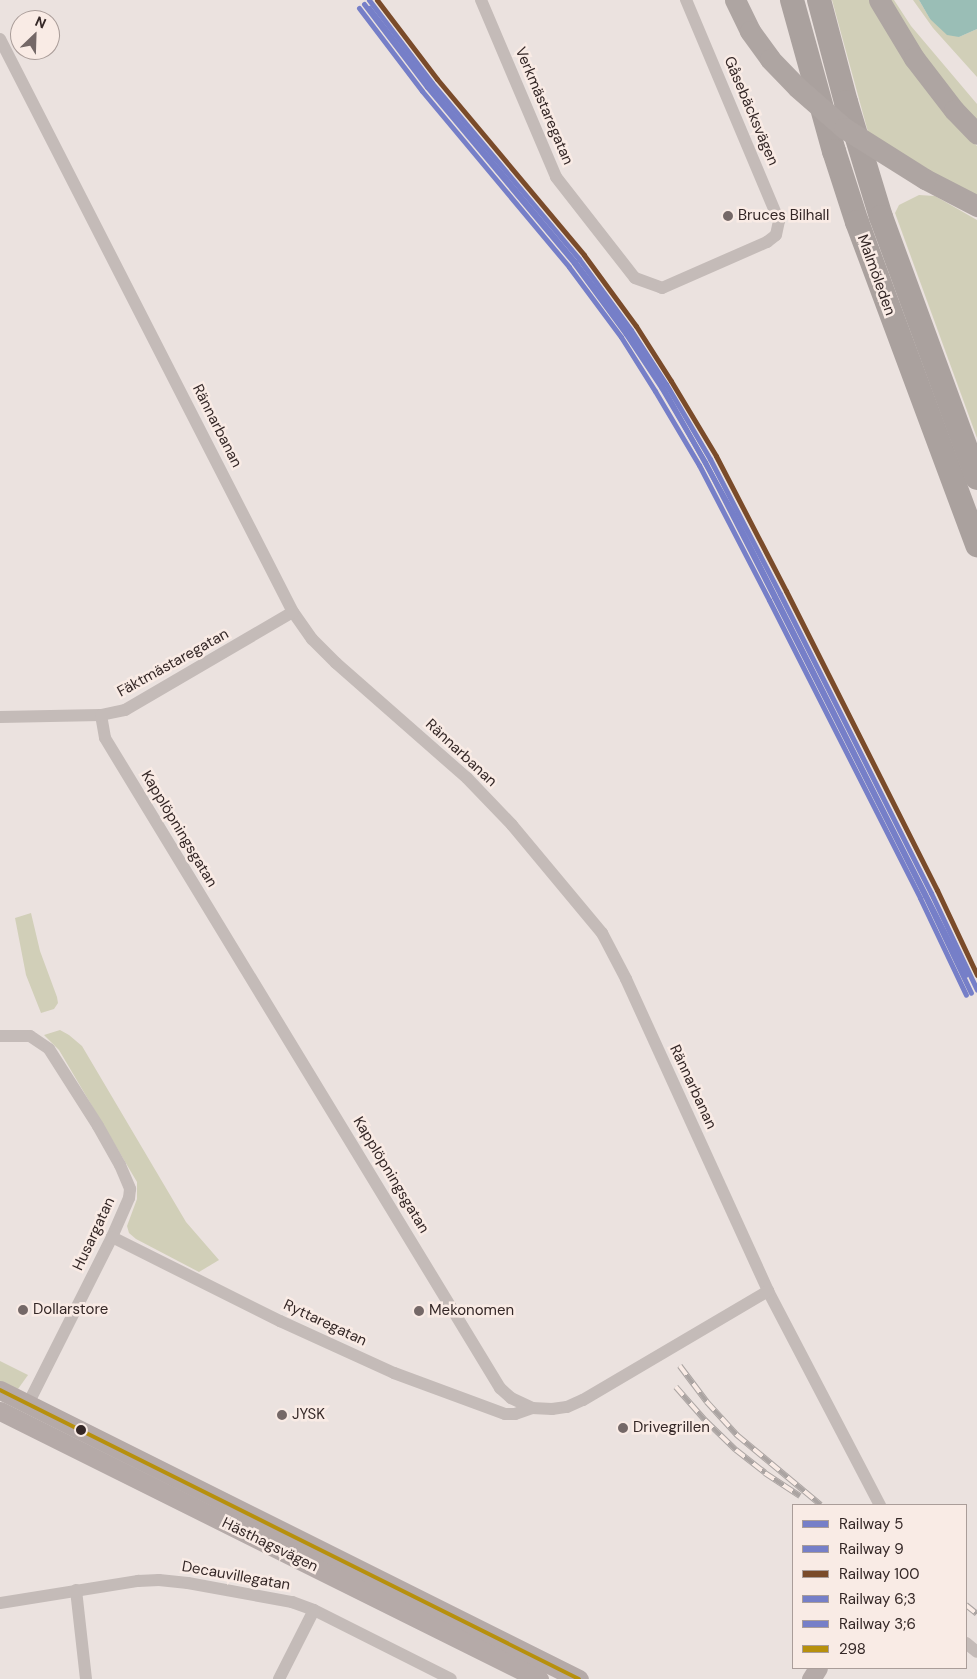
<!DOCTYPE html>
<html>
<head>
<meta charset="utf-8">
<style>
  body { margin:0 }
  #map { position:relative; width:977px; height:1679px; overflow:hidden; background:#ebe2df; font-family:"DM Sans",sans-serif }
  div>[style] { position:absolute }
  .green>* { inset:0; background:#d1cfb8 }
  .water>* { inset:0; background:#9abeb6 }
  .minor>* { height:12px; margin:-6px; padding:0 6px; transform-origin:6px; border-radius:6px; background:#c4bbb8 }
  .secondary>* { height:19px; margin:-9.5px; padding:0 9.5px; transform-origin:9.5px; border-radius:9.5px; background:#b5aaa8 }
  .trunk>* { height:21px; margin:-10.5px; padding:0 10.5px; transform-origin:10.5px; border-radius:10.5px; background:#aea5a2 }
  .motorway>* { height:24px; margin:-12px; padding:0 12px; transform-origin:12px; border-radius:12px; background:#aaa19e }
  .rail>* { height:5.5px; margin-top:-2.75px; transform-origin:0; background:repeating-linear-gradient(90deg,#f9ebe5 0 11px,#aba4a2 0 22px); box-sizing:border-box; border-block:1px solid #aba4a2 }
  .trunk-bridge>* { height:21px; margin:-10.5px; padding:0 10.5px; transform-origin:10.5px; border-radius:10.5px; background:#aea5a2 }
  .bus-1>* { height:4px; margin:-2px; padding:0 2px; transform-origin:2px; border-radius:2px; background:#b7900d }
  .rail-1>* { height:5px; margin:-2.5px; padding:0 2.5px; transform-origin:2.5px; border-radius:2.5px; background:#767fc8 }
  .rail-2>* { height:5px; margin:-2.5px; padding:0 2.5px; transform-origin:2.5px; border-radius:2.5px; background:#767fc8 }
  .rail-3>* { height:5px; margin:-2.5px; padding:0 2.5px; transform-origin:2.5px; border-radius:2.5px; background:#7a4b2a }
  .rail-4>* { height:5px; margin:-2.5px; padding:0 2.5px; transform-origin:2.5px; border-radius:2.5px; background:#767fc8 }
  .rail-5>* { height:5px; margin:-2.5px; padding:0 2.5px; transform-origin:2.5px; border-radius:2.5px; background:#767fc8 }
  .dots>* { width:14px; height:14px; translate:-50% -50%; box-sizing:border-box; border:2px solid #f9ebe5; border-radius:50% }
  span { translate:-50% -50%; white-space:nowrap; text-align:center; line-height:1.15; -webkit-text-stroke:5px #f9ebe5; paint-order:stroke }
  .street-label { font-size:15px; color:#342726 }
  .poi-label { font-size:15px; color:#342726 }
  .left { translate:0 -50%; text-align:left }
  .legend { position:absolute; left:792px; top:1504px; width:175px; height:165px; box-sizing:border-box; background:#f9ebe5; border:1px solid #aa9d99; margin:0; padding:6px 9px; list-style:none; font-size:15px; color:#342726 }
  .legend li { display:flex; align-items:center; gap:10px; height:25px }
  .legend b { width:25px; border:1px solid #aa9d99 }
  .north { position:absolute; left:10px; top:10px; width:50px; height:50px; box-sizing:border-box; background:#f9ebe5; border:1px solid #aa9d99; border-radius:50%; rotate:24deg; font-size:14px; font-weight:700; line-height:20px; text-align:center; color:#342726 }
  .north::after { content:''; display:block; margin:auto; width:18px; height:22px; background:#746867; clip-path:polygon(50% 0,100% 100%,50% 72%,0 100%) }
</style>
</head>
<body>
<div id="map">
  <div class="green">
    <i style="clip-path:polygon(832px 0,872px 0,942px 109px,977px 146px,977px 195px,942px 178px,868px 132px)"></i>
    <i style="clip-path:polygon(887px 0,894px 0,911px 26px,977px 104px,977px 124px,950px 95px)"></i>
    <i style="clip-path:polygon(913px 0,919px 0,930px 19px,959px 37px,977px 29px,977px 77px,933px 28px)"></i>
    <i style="clip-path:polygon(919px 195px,935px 196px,977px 220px,977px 438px,895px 213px,899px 205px)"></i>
    <i style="clip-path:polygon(31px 913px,40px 951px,57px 997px,58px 1003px,54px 1009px,41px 1013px,26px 975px,15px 918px)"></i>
    <i style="clip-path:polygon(60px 1030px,69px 1035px,82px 1046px,186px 1222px,219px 1260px,199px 1272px,136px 1239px,129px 1233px,127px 1226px,137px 1199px,137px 1182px,59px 1050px,44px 1035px)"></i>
    <i style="clip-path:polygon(0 1361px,28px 1375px,18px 1389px,0 1383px)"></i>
  </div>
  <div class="water">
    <i style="clip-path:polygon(919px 0,977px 0,977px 29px,959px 37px,947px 35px,930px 19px)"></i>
  </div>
  <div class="minor">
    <i style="left:481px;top:0;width:192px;rotate:67deg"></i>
    <i style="left:556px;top:177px;width:128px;rotate:52deg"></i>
    <i style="left:635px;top:278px;width:29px;rotate:20deg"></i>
    <i style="left:662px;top:288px;width:115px;rotate:-23.7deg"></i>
    <i style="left:767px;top:242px;width:11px;rotate:-38deg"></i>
    <i style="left:776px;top:235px;width:14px;rotate:-78deg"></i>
    <i style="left:779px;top:221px;width:240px;rotate:-112.8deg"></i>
    <i style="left:0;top:39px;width:644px;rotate:62.92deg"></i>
    <i style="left:293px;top:612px;width:33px;rotate:55deg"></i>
    <i style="left:312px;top:639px;width:34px;rotate:45deg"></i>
    <i style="left:336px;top:663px;width:174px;rotate:41.3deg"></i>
    <i style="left:467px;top:778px;width:65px;rotate:46.2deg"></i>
    <i style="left:512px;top:825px;width:141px;rotate:50.2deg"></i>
    <i style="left:602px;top:933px;width:52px;rotate:62.4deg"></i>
    <i style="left:626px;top:979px;width:343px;rotate:65.5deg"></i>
    <i style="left:768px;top:1291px;width:242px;rotate:62.4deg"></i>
    <i style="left:101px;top:715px;width:23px;rotate:80deg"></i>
    <i style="left:105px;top:738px;width:761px;rotate:58.71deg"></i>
    <i style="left:500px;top:1388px;width:15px;rotate:42deg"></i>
    <i style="left:511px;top:1398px;width:23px;rotate:25deg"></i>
    <i style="left:532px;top:1408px;width:20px;rotate:3deg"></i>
    <i style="left:552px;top:1409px;width:15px;rotate:-8deg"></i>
    <i style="left:567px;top:1407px;width:17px;rotate:-24deg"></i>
    <i style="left:583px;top:1400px;width:215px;rotate:-30.5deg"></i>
    <i style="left:0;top:717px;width:101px;rotate:-1.1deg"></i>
    <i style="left:101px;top:715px;width:25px;rotate:-12deg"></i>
    <i style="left:125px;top:710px;width:194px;rotate:-30.3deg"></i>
    <i style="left:0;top:1036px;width:30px"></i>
    <i style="left:30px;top:1036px;width:23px;rotate:34deg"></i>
    <i style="left:49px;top:1049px;width:91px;rotate:57.5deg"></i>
    <i style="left:98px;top:1126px;width:45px;rotate:60.6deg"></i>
    <i style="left:120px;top:1165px;width:26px;rotate:67deg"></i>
    <i style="left:130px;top:1189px;width:9px;rotate:96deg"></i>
    <i style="left:129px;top:1198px;width:43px;rotate:113.6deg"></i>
    <i style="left:112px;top:1237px;width:187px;rotate:116.7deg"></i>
    <i style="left:112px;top:1237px;width:188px;rotate:26.6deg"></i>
    <i style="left:280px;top:1321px;width:125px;rotate:24.5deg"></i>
    <i style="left:394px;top:1373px;width:118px;rotate:20.3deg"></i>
    <i style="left:505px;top:1414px;width:10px"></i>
    <i style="left:515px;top:1414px;width:18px;rotate:-19deg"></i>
    <i style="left:76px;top:1590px;width:90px;rotate:83.6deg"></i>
    <i style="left:0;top:1603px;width:140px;rotate:-9.1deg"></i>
    <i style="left:138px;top:1581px;width:21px;rotate:-3deg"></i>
    <i style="left:159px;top:1580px;width:29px;rotate:6deg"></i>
    <i style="left:188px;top:1583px;width:106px;rotate:10.4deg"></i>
    <i style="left:292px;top:1602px;width:23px;rotate:20deg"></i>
    <i style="left:314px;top:1610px;width:153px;rotate:26.7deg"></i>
    <i style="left:966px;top:1643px;width:14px;rotate:39deg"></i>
    <i style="left:279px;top:1679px;width:77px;rotate:-63.1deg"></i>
  </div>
  <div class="secondary">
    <i style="left:0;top:1390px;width:647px;rotate:26.53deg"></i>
    <i style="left:0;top:1411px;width:602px;rotate:26.44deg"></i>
    <i style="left:811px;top:1679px;width:13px;rotate:-58deg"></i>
  </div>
  <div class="trunk">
    <i style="left:735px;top:0;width:34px;rotate:64deg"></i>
    <i style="left:750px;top:31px;width:34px;rotate:54deg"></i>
    <i style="left:879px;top:0;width:68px;rotate:58.9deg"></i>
    <i style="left:914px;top:58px;width:66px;rotate:52.4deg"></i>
    <i style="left:954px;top:110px;width:33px;rotate:46deg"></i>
    <i style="left:925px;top:179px;width:59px;rotate:27.4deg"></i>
  </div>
  <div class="motorway">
    <i style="left:792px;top:0;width:157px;rotate:74.5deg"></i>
    <i style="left:834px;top:151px;width:75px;rotate:72.1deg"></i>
    <i style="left:857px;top:222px;width:345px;rotate:69.6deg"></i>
    <i style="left:819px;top:0;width:106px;rotate:75.2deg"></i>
    <i style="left:846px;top:102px;width:120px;rotate:73.1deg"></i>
    <i style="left:881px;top:217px;width:278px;rotate:69.8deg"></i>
  </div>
  <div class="rail">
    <i style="left:680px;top:1366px;width:45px;rotate:53.1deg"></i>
    <i style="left:707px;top:1402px;width:45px;rotate:47.7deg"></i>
    <i style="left:737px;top:1435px;width:109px;rotate:39.8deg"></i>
    <i style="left:676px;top:1387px;width:44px;rotate:48.7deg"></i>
    <i style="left:705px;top:1420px;width:43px;rotate:44.1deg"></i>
    <i style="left:736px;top:1450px;width:37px;rotate:38deg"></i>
    <i style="left:765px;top:1473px;width:42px;rotate:33.3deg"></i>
    <i style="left:966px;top:1605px;width:14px;rotate:39deg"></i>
  </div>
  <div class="trunk-bridge">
    <i style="left:770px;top:59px;width:39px;rotate:46deg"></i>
    <i style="left:797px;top:87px;width:62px;rotate:41.1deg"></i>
    <i style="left:844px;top:128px;width:96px;rotate:32.2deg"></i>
  </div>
  <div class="bus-1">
    <i style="left:0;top:1390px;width:647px;rotate:26.53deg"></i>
  </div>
  <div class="rail-1">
    <i style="left:369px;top:0;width:104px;rotate:52.8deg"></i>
    <i style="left:432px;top:83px;width:229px;rotate:50.1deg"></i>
    <i style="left:579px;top:259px;width:88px;rotate:53.8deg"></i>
    <i style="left:631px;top:330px;width:64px;rotate:57.1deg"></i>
    <i style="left:666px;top:384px;width:87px;rotate:59.6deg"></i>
    <i style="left:710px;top:459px;width:152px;rotate:62.6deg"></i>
    <i style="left:780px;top:594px;width:335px;rotate:63.2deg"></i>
    <i style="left:931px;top:893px;width:107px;rotate:64.6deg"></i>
  </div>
  <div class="rail-2">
    <i style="left:364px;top:4px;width:104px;rotate:52.8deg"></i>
    <i style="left:427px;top:87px;width:229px;rotate:50.1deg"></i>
    <i style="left:574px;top:263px;width:88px;rotate:53.8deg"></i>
    <i style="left:626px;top:334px;width:64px;rotate:56.6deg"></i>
    <i style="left:661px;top:387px;width:87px;rotate:59.6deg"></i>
    <i style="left:705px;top:462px;width:152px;rotate:62.9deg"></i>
    <i style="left:774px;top:597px;width:335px;rotate:63.2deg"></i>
    <i style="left:925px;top:896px;width:107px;rotate:64.6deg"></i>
  </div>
  <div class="rail-3">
    <i style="left:377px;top:0;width:99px;rotate:52.8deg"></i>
    <i style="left:437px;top:79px;width:229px;rotate:50.1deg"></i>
    <i style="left:584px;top:255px;width:88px;rotate:53.8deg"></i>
    <i style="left:636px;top:326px;width:65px;rotate:57.5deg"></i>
    <i style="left:671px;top:381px;width:87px;rotate:59deg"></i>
    <i style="left:716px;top:456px;width:152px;rotate:62.6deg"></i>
    <i style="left:786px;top:591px;width:335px;rotate:63.2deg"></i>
    <i style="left:937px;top:890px;width:94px;rotate:64.8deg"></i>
  </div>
  <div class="rail-4">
    <i style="left:359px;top:8px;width:104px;rotate:52.8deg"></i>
    <i style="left:422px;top:91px;width:229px;rotate:50.1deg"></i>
    <i style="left:569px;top:267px;width:87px;rotate:53.4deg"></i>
    <i style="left:621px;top:337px;width:64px;rotate:57.8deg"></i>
    <i style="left:655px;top:391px;width:86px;rotate:59.3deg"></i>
    <i style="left:699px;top:465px;width:152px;rotate:62.6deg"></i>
    <i style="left:769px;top:600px;width:334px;rotate:63.1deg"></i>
    <i style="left:920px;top:898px;width:107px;rotate:64.6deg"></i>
  </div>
  <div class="rail-5">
    <i style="left:369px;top:8px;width:98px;rotate:52.4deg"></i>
    <i style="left:429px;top:86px;width:229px;rotate:50.3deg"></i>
    <i style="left:575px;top:262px;width:88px;rotate:52.9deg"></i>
    <i style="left:628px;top:332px;width:64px;rotate:57.8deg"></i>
    <i style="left:662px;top:386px;width:148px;rotate:60.8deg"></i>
    <i style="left:734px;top:515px;width:515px;rotate:63.24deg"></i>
  </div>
  <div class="dots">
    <i style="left:728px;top:216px;background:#746867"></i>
    <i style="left:23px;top:1310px;background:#746867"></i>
    <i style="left:419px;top:1311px;background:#746867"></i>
    <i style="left:282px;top:1415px;background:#746867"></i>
    <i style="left:623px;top:1428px;background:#746867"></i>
    <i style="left:81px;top:1430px;background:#342726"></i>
  </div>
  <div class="street-label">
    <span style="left:544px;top:106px;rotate:67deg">Verkmästaregatan</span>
    <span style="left:751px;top:111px;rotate:67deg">Gåsebäcksvägen</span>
    <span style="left:876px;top:275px;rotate:70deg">Malmöleden</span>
    <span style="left:217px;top:426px;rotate:63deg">Rännarbanan</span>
    <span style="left:173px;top:663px;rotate:-29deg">Fäktmästaregatan</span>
    <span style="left:461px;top:753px;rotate:43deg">Rännarbanan</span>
    <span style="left:179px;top:829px;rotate:59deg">Kapplöpningsgatan</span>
    <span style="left:693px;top:1087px;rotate:65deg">Rännarbanan</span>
    <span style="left:391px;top:1175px;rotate:59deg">Kapplöpningsgatan</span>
    <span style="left:94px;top:1234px;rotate:-65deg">Husargatan</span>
    <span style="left:325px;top:1323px;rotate:25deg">Ryttaregatan</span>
    <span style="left:270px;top:1545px;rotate:26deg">Hästhagsvägen</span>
    <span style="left:236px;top:1576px;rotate:10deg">Decauvillegatan</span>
  </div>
  <div class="poi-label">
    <span class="left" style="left:738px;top:216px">Bruces Bilhall</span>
    <span class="left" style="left:33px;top:1310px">Dollarstore</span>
    <span class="left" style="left:429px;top:1311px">Mekonomen</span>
    <span class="left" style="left:292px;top:1415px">JYSK</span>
    <span class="left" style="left:633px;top:1428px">Drivegrillen</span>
  </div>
  <ul class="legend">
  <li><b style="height:6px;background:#767fc8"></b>Railway 5</li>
  <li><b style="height:6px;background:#767fc8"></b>Railway 9</li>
  <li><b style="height:6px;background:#7a4b2a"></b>Railway 100</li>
  <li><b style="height:6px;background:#767fc8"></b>Railway 6;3</li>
  <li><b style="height:6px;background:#767fc8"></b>Railway 3;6</li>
  <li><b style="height:6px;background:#b7900d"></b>298</li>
  </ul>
  <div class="north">N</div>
</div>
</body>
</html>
